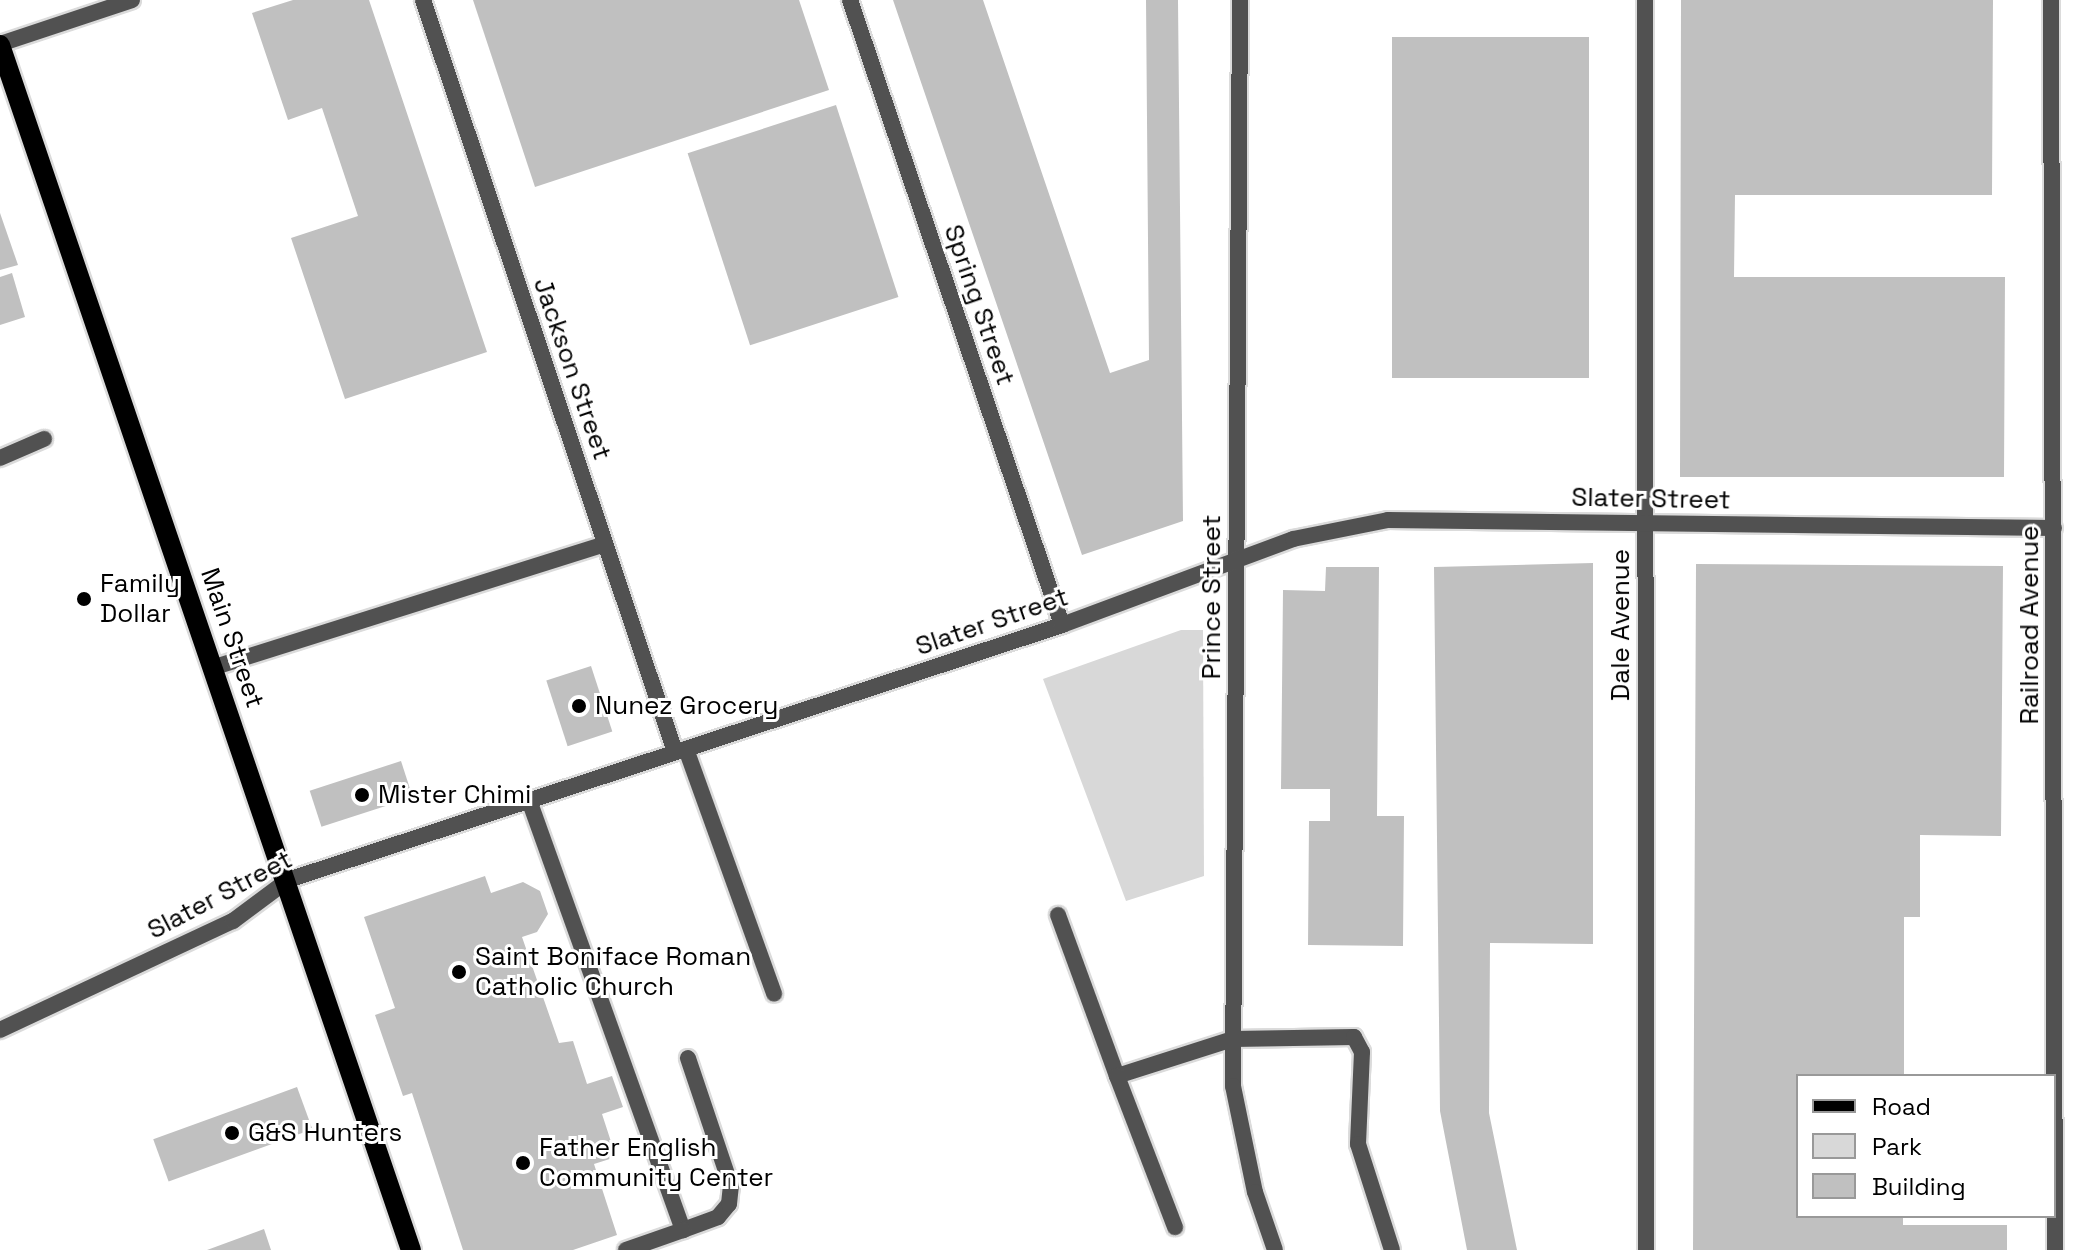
<!DOCTYPE html>
<html>
<head>
<meta charset="utf-8">
<style>
  body { margin:0 }
  #map { position:relative; width:2088px; height:1250px; overflow:hidden; background:#fff; font-family:"Space Grotesk",sans-serif }
  div>[style] { position:absolute }
  .green>* { inset:0; background:#d8d8d8 }
  .building>* { inset:0; background:#c0c0c0; transform-origin:0 0 }
  .roads { filter:drop-shadow(2px 0 #dbdbdb) drop-shadow(-2px 0 #dbdbdb) drop-shadow(0 2px #dbdbdb) drop-shadow(0 -2px #dbdbdb) }
  .service>* { height:16px; margin:-8px; padding:0 8px; transform-origin:8px; border-radius:8px; background:#515151 }
  .minor>* { height:16px; margin:-8px; padding:0 8px; transform-origin:8px; border-radius:8px; background:#515151 }
  .tertiary>* { height:16px; margin:-8px; padding:0 8px; transform-origin:8px; border-radius:8px; background:#515151 }
  .primary>* { height:20px; margin:-10px; padding:0 10px; transform-origin:10px; border-radius:10px; background:#000 }
  .dots>* { width:22px; height:22px; translate:-50% -50%; box-sizing:border-box; border:4px solid #fff; border-radius:50% }
  span { translate:-50% -50%; white-space:nowrap; text-align:center; line-height:1.15; -webkit-text-stroke:6px #fff; paint-order:stroke }
  .street-label { font-size:26px; color:#000 }
  .poi-label { font-size:26px; color:#000 }
  .left { translate:0 -50%; text-align:left }
  .legend { position:absolute; left:1796px; top:1074px; width:260px; height:144px; box-sizing:border-box; background:#fff; border:2px solid #999; margin:0; padding:10px 14px; list-style:none; font-size:24px; color:#000 }
  .legend li { display:flex; align-items:center; gap:16px; height:40px }
  .legend b { width:40px; border:2px solid #999 }
</style>
</head>
<body>
<div id="map">
  <div class="green">
    <i style="clip-path:polygon(1181px 630px,1203px 630px,1204px 876px,1126px 901px,1043px 679px)"></i>
  </div>
  <div class="building">
    <i style="clip-path:polygon(293px 0,369px 0,487px 352px,345px 399px,291px 238px,358px 216px,322px 108px,288px 120px,252px 13px)"></i>
    <i style="clip-path:polygon(473px 0,799px 0,829px 90px,535px 187px)"></i>
    <i style="clip-path:polygon(893px 0,983px 0,1110px 373px,1149px 360px,1146px 0,1178px 0,1183px 521px,1082px 555px)"></i>
    <i style="clip-path:polygon(1681px 0,1993px 0,1992px 195px,1735px 195px,1734px 277px,2005px 277px,2004px 477px,1680px 477px)"></i>
    <i style="left:1392px;top:37px;width:197px;height:341px"></i>
    <i style="left:836px;top:105px;width:202px;height:156px;rotate:72deg"></i>
    <i style="clip-path:polygon(0 213px,18px 265px,0 270px)"></i>
    <i style="clip-path:polygon(12px 273px,25px 317px,0 325px,0 277px)"></i>
    <i style="clip-path:polygon(1593px 563px,1593px 944px,1490px 943px,1489px 1113px,1517px 1250px,1467px 1250px,1440px 1111px,1434px 567px)"></i>
    <i style="clip-path:polygon(1696px 564px,2003px 566px,2001px 836px,1920px 835px,1920px 917px,1904px 917px,1904px 1076px,1798px 1076px,1798px 1216px,1903px 1216px,1903px 1225px,2007px 1225px,2007px 1250px,1693px 1250px)"></i>
    <i style="clip-path:polygon(1326px 567px,1379px 567px,1377px 816px,1404px 816px,1403px 946px,1308px 945px,1309px 821px,1330px 821px,1330px 789px,1281px 789px,1283px 590px,1325px 591px)"></i>
    <i style="left:591px;top:666px;width:69px;height:47px;rotate:72deg"></i>
    <i style="left:401px;top:761px;width:38px;height:96px;rotate:72deg"></i>
    <i style="clip-path:polygon(485px 876px,491px 893px,523px 882px,540px 891px,548px 914px,537px 932px,522px 937px,559px 1043px,573px 1041px,587px 1084px,612px 1076px,623px 1107px,602px 1114px,616px 1157px,594px 1164px,617px 1235px,573px 1250px,463px 1250px,412px 1093px,403px 1096px,375px 1015px,395px 1008px,364px 917px)"></i>
    <i style="left:297px;top:1087px;width:45px;height:153px;rotate:70deg"></i>
    <i style="clip-path:polygon(264px 1229px,271px 1250px,207px 1250px)"></i>
  </div>
  <div class="roads">
    <div class="service">
      <i style="left:0;top:458px;width:48px;rotate:-23.4deg"></i>
      <i style="left:215px;top:667px;width:409px;rotate:-17.5deg"></i>
      <i style="left:686px;top:749px;width:260px;rotate:70.2deg"></i>
      <i style="left:529px;top:800px;width:457px;rotate:70.3deg"></i>
      <i style="left:683px;top:1230px;width:37px;rotate:-20deg"></i>
      <i style="left:718px;top:1217px;width:17px;rotate:-50deg"></i>
      <i style="left:729px;top:1204px;width:18px;rotate:-84deg"></i>
      <i style="left:731px;top:1186px;width:135px;rotate:-108.6deg"></i>
      <i style="left:1058px;top:915px;width:171px;rotate:69.9deg"></i>
      <i style="left:1117px;top:1076px;width:122px;rotate:-17.7deg"></i>
      <i style="left:1233px;top:1039px;width:121px;rotate:-0.9deg"></i>
      <i style="left:1354px;top:1037px;width:17px;rotate:62deg"></i>
      <i style="left:1362px;top:1052px;width:92px;rotate:92.5deg"></i>
      <i style="left:1358px;top:1144px;width:111px;rotate:72.2deg"></i>
      <i style="left:1117px;top:1076px;width:162px;rotate:69deg"></i>
      <i style="left:626px;top:1250px;width:60px;rotate:-19.3deg"></i>
    </div>
    <div class="minor">
      <i style="left:423px;top:0;width:793px;rotate:71.47deg"></i>
      <i style="left:850px;top:0;width:660px;rotate:71.26deg"></i>
      <i style="left:1240px;top:0;width:1086px;rotate:90.37deg"></i>
      <i style="left:1233px;top:1086px;width:108px;rotate:78.3deg"></i>
      <i style="left:1255px;top:1192px;width:61px;rotate:71deg"></i>
      <i style="left:1645px;top:0;width:1250px;rotate:89.95deg"></i>
      <i style="left:0;top:1030px;width:257px;rotate:-25.1deg"></i>
      <i style="left:233px;top:921px;width:69px;rotate:-36.7deg"></i>
      <i style="left:288px;top:880px;width:815px;rotate:-18.23deg"></i>
      <i style="left:1062px;top:625px;width:246px;rotate:-20.4deg"></i>
      <i style="left:1293px;top:539px;width:97px;rotate:-11.3deg"></i>
      <i style="left:1388px;top:520px;width:666px;rotate:0.69deg"></i>
    </div>
    <div class="tertiary">
      <i style="left:2051px;top:0;width:1250px;rotate:89.82deg"></i>
      <i style="left:0;top:44px;width:139px;rotate:-18.4deg"></i>
    </div>
    <div class="primary">
      <i style="left:0;top:45px;width:1273px;rotate:71.17deg"></i>
    </div>
  </div>
  <div class="dots">
    <i style="left:84px;top:599px;background:#000"></i>
    <i style="left:579px;top:706px;background:#000"></i>
    <i style="left:362px;top:795px;background:#000"></i>
    <i style="left:459px;top:972px;background:#000"></i>
    <i style="left:232px;top:1133px;background:#000"></i>
    <i style="left:523px;top:1163px;background:#000"></i>
  </div>
  <div class="street-label">
    <span style="left:979px;top:305px;rotate:71deg">Spring Street</span>
    <span style="left:572px;top:369px;rotate:71deg">Jackson Street</span>
    <span style="left:1651px;top:499px;rotate:1deg">Slater Street</span>
    <span style="left:1212px;top:597px;rotate:-90deg">Prince Street</span>
    <span style="left:992px;top:622px;rotate:-19deg">Slater Street</span>
    <span style="left:1621px;top:625px;rotate:-90deg">Dale Avenue</span>
    <span style="left:2030px;top:625px;rotate:-90deg">Railroad Avenue</span>
    <span style="left:232px;top:638px;rotate:71deg">Main Street</span>
    <span style="left:220px;top:895px;rotate:-28deg">Slater Street</span>
  </div>
  <div class="poi-label">
    <span class="left" style="left:100px;top:599px">Family<br>Dollar</span>
    <span class="left" style="left:595px;top:706px">Nunez Grocery</span>
    <span class="left" style="left:378px;top:795px">Mister Chimi</span>
    <span class="left" style="left:475px;top:972px">Saint Boniface Roman<br>Catholic Church</span>
    <span class="left" style="left:248px;top:1133px">G&amp;S Hunters</span>
    <span class="left" style="left:539px;top:1163px">Father English<br>Community Center</span>
  </div>
  <ul class="legend">
  <li><b style="height:10px;background:#000"></b>Road</li>
  <li><b style="height:22px;background:#d8d8d8"></b>Park</li>
  <li><b style="height:22px;background:#c0c0c0"></b>Building</li>
  </ul>
</div>
</body>
</html>
